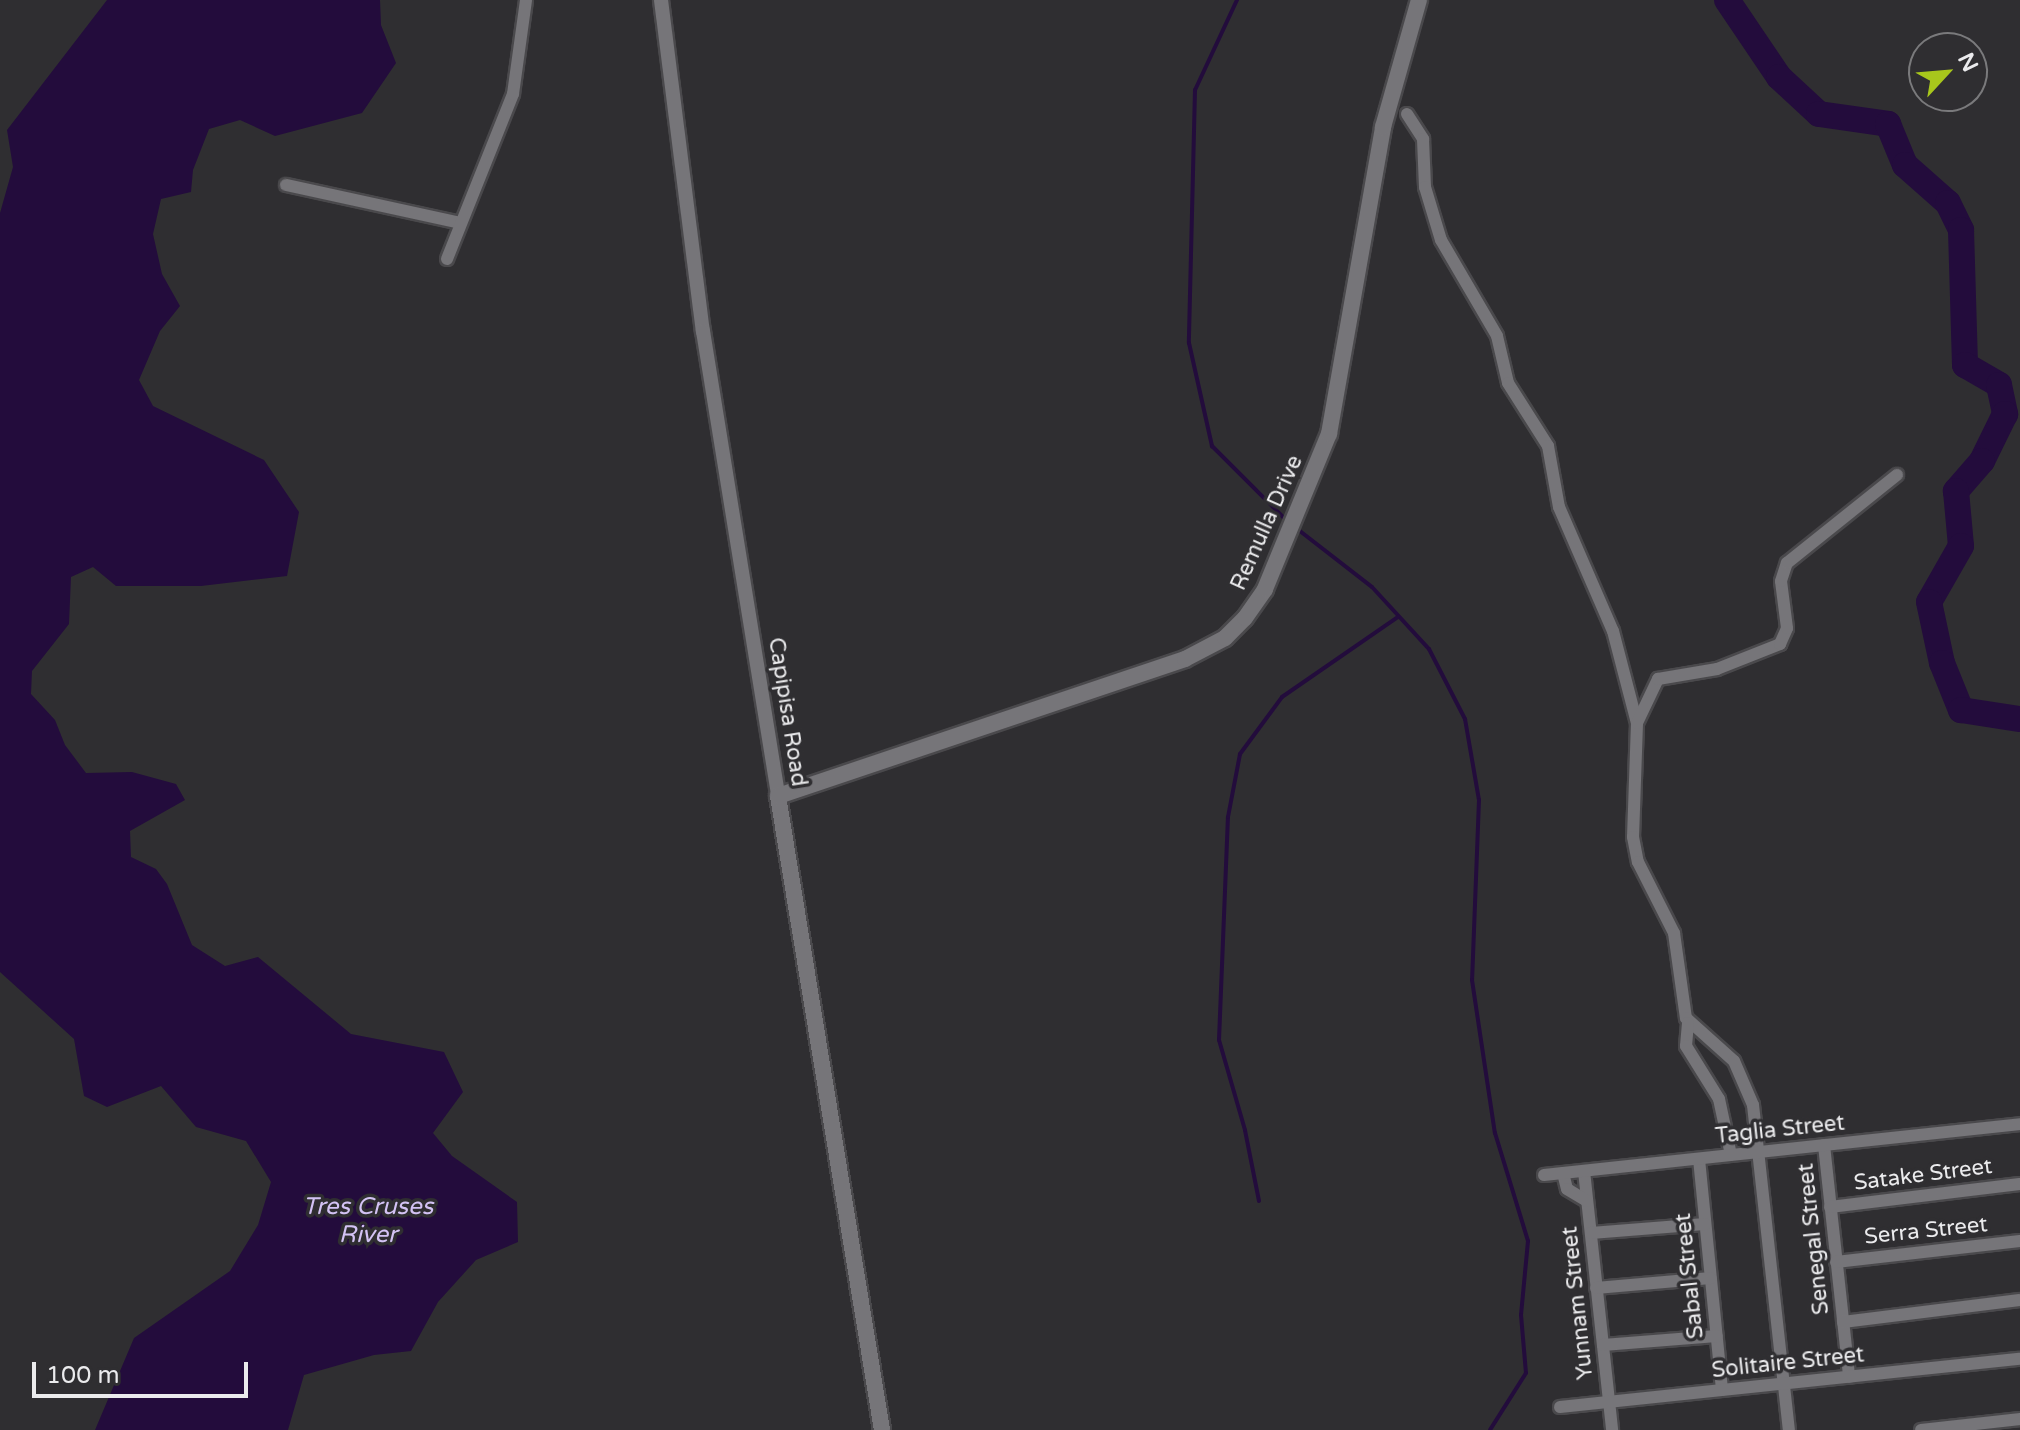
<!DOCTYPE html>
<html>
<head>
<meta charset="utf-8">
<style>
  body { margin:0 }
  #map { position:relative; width:2020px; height:1430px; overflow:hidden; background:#2f2e31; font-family:"Varela Round",sans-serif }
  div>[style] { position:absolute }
  .water>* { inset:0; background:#230c3c }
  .stream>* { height:4px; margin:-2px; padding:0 2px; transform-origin:2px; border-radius:2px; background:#230c3c }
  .river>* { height:26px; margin:-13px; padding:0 13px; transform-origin:13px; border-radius:13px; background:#230c3c }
  .roads { filter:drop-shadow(2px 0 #4a494c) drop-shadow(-2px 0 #4a494c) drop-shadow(0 2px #4a494c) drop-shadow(0 -2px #4a494c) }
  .minor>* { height:12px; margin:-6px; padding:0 6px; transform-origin:6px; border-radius:6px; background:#767579 }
  .tertiary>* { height:14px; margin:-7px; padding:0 7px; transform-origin:7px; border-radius:7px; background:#767579 }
  .secondary>* { height:16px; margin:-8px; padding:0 8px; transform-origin:8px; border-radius:8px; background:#767579 }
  span { translate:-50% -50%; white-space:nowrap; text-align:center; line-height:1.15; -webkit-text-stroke:7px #2f2e31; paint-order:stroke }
  .street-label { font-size:22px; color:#ebebed }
  .water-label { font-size:24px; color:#d3c2f4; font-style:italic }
  .north { position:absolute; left:1908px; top:32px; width:80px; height:80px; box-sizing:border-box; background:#2f2e31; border:2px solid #7a7a7c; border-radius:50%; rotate:64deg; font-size:22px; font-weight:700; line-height:32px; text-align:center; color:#ebebed }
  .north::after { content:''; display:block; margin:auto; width:28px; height:36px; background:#a8c71c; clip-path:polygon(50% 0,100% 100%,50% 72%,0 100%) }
  .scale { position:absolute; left:32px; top:1362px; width:216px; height:36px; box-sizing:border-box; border:4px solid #ebebed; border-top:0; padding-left:10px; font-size:24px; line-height:28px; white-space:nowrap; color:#ebebed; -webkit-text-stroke:6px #2f2e31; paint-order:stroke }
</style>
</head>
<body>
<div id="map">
  <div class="water">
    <i style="clip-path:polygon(107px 0,380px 0,381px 25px,396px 63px,362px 113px,275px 136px,240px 120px,209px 129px,193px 170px,191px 192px,161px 199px,153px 234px,162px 274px,180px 306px,160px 331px,139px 380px,153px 406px,264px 460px,299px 512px,287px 576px,201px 586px,116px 586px,93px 567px,71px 577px,69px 624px,32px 671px,31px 694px,55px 720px,65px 745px,86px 773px,132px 772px,176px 784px,185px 800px,130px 831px,131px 857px,156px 869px,167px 884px,192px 945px,225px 966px,258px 957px,351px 1034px,444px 1052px,463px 1092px,433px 1133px,452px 1156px,517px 1202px,518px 1242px,476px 1260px,438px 1302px,411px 1351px,374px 1355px,304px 1375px,288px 1430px,95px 1430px,134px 1338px,230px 1271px,258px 1225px,271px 1182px,246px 1141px,196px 1127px,161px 1086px,107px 1107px,84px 1096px,74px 1039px,0 972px,0 213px,13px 167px,7px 130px)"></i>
  </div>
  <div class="stream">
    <i style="left:1237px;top:0;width:99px;rotate:115deg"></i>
    <i style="left:1195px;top:90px;width:253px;rotate:91.4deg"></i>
    <i style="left:1189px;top:343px;width:106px;rotate:77.4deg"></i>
    <i style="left:1212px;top:446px;width:109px;rotate:45deg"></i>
    <i style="left:1296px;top:528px;width:96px;rotate:37.8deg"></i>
    <i style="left:1372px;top:587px;width:84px;rotate:47.4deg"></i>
    <i style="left:1429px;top:649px;width:79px;rotate:62.8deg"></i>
    <i style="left:1465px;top:719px;width:82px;rotate:80.2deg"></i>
    <i style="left:1479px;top:800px;width:180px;rotate:92.2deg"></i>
    <i style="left:1472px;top:980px;width:155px;rotate:81.5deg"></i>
    <i style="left:1495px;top:1133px;width:113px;rotate:73deg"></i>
    <i style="left:1528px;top:1241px;width:74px;rotate:95.4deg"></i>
    <i style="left:1521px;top:1315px;width:58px;rotate:85.1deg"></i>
    <i style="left:1526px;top:1373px;width:67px;rotate:122.3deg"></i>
    <i style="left:1259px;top:1201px;width:72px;rotate:-101.2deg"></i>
    <i style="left:1245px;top:1130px;width:94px;rotate:-106.1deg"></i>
    <i style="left:1219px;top:1040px;width:223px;rotate:-87.7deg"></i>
    <i style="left:1228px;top:817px;width:64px;rotate:-79.2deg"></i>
    <i style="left:1240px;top:754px;width:71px;rotate:-53.6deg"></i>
    <i style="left:1282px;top:697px;width:141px;rotate:-34.6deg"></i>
  </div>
  <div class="river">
    <i style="left:1727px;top:0;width:93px;rotate:56deg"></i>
    <i style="left:1779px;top:77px;width:54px;rotate:42.8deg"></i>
    <i style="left:1819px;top:114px;width:70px;rotate:8.2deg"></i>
    <i style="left:1888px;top:124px;width:44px;rotate:67.5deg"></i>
    <i style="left:1905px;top:165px;width:57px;rotate:41.5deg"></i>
    <i style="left:1948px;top:203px;width:30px;rotate:64deg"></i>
    <i style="left:1961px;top:230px;width:135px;rotate:88.3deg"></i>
    <i style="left:1965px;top:365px;width:39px;rotate:30deg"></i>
    <i style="left:1999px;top:385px;width:30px;rotate:78deg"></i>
    <i style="left:2005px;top:414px;width:52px;rotate:116.1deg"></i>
    <i style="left:1982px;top:461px;width:40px;rotate:131deg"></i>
    <i style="left:1956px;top:491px;width:55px;rotate:84.8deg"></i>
    <i style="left:1961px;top:546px;width:64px;rotate:119.7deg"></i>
    <i style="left:1929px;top:602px;width:62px;rotate:78deg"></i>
    <i style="left:1942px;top:663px;width:51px;rotate:68deg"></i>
    <i style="left:1961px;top:710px;width:60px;rotate:8.7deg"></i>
  </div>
  <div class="roads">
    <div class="minor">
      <i style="left:1407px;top:114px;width:30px;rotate:57deg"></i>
      <i style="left:1423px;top:139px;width:48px;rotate:87.6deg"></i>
      <i style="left:1425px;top:187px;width:55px;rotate:73.2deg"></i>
      <i style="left:1441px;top:240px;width:111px;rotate:59.7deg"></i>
      <i style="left:1497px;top:336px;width:48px;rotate:76.8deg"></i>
      <i style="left:1508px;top:383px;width:75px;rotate:57.6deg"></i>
      <i style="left:1548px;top:446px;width:62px;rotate:79.8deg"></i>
      <i style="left:1559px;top:507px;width:135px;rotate:66.5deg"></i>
      <i style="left:1613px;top:631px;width:95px;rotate:75.4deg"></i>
      <i style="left:1637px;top:723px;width:114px;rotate:92deg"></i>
      <i style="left:1633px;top:837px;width:25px;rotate:79deg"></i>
      <i style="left:1638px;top:862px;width:80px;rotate:63.1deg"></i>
      <i style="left:1674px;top:933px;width:86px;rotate:82deg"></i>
      <i style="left:1686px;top:1018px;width:64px;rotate:41.9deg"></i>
      <i style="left:1734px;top:1061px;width:48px;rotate:66.6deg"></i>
      <i style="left:1753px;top:1105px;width:327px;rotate:83.7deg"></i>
      <i style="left:286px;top:185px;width:178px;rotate:12.3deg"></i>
      <i style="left:447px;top:259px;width:178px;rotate:-68.2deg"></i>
      <i style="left:513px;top:94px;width:95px;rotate:-82.1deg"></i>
      <i style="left:1637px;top:723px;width:49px;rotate:-64.5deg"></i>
      <i style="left:1658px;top:679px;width:60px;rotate:-9.6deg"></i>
      <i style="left:1717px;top:669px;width:68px;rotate:-21.6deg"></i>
      <i style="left:1780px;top:644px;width:17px;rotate:-66deg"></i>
      <i style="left:1787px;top:628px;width:47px;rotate:-97.3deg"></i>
      <i style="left:1781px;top:581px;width:19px;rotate:-72deg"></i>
      <i style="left:1787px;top:563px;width:141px;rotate:-38.7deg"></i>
      <i style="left:1688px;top:1023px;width:23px;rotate:95deg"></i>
      <i style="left:1686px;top:1046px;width:62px;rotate:58.1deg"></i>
      <i style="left:1719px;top:1099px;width:57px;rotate:77.9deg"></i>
      <i style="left:1824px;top:1145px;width:233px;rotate:83.8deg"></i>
      <i style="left:1699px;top:1159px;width:232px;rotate:84.3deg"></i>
      <i style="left:1584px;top:1171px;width:261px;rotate:83.8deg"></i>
      <i style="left:1563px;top:1173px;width:16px;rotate:76deg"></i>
      <i style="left:1567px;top:1189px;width:23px;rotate:31deg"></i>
      <i style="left:1544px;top:1175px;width:479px;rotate:-6.1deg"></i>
      <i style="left:1830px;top:1207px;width:191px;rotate:-6.9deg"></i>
      <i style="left:1591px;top:1233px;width:114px;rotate:-4.5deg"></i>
      <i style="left:1836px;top:1262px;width:185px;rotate:-6.5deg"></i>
      <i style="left:1596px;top:1288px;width:115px;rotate:-5deg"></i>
      <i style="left:1843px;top:1322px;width:178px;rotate:-7.1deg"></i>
      <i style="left:1603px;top:1345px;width:114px;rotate:-4.5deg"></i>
      <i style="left:1560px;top:1407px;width:462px;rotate:-6deg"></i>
      <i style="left:1921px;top:1430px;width:100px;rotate:-6.3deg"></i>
    </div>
    <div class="tertiary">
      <i style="left:661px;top:0;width:334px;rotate:82.8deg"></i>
      <i style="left:703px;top:331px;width:471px;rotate:80.8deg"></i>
    </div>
    <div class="secondary">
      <i style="left:882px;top:1430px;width:642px;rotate:-99.32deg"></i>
      <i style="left:778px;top:796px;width:429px;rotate:-18.6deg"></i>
      <i style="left:1185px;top:659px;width:45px;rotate:-27.7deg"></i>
      <i style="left:1225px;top:638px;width:28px;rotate:-45deg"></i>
      <i style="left:1245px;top:618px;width:35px;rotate:-55deg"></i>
      <i style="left:1265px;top:589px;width:168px;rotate:-67.6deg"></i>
      <i style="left:1329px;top:434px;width:312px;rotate:-80deg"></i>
      <i style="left:1383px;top:127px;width:132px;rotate:-74.2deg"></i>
    </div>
  </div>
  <div class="street-label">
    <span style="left:1267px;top:523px;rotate:-66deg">Remulla Drive</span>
    <span style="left:787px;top:712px;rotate:81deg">Capipisa Road</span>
    <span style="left:1780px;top:1130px;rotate:-6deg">Taglia Street</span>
    <span style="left:1923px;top:1175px;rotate:-7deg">Satake Street</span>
    <span style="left:1926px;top:1231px;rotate:-6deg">Serra Street</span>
    <span style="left:1814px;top:1239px;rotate:-96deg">Senegal Street</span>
    <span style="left:1690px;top:1276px;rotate:-96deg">Sabal Street</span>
    <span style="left:1578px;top:1303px;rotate:-96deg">Yunnam Street</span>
    <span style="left:1788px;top:1363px;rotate:-6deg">Solitaire Street</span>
  </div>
  <div class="water-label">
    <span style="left:368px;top:1221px">Tres Cruses<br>River</span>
  </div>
  <div class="north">N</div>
  <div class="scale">100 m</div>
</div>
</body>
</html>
